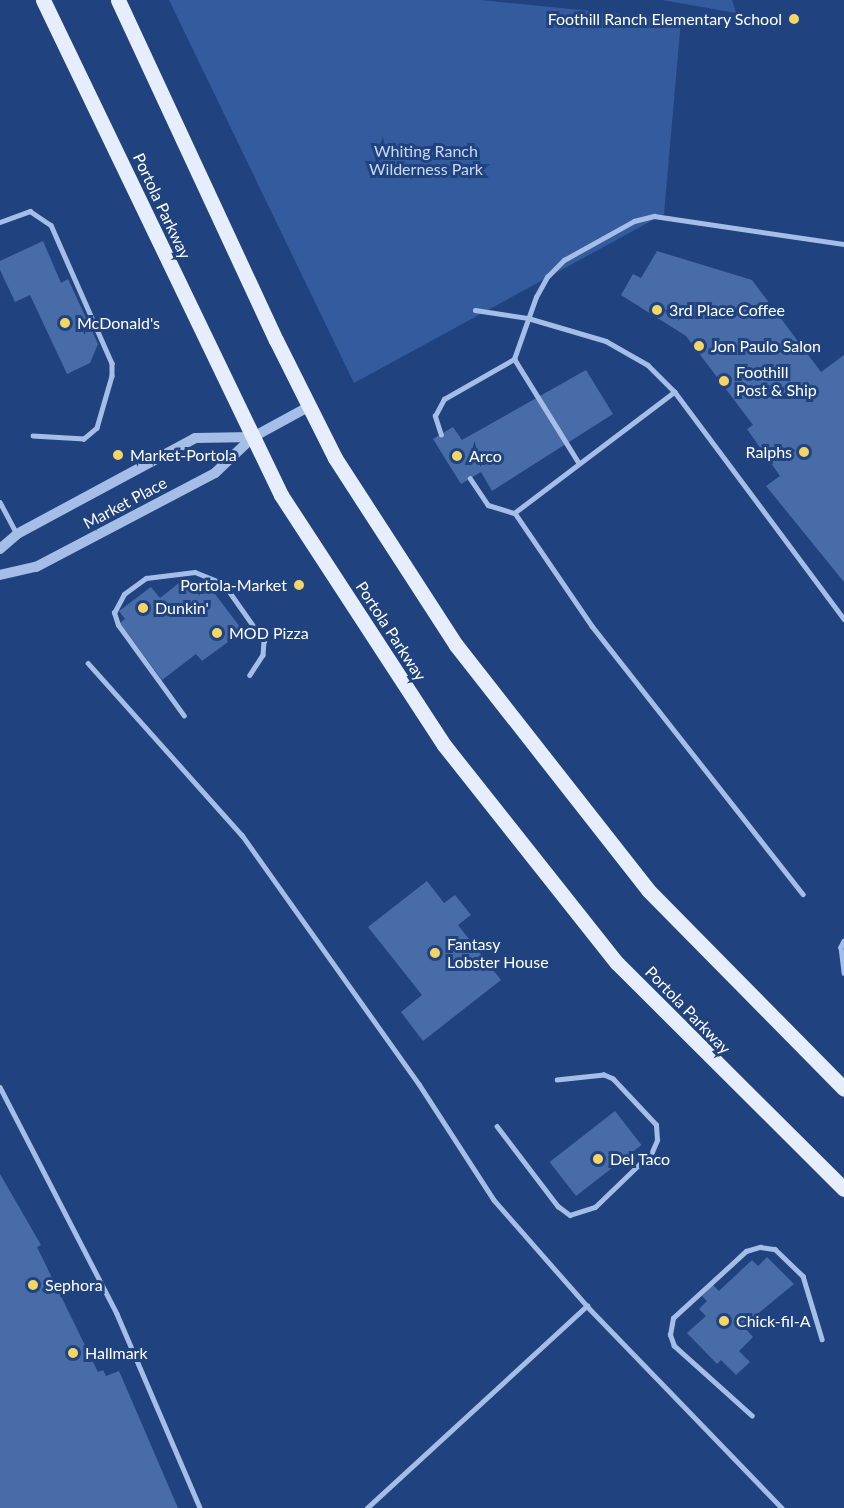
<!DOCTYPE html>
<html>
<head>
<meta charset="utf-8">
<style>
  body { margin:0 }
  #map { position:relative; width:844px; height:1508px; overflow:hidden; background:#20437f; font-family:Lato,sans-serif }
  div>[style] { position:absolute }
  .green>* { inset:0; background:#335b9d }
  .building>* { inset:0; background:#486ca8; transform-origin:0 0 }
  .service>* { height:4.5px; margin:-2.25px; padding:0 2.25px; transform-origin:2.25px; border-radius:2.25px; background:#a4bee7 }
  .tertiary>* { height:10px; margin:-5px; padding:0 5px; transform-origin:5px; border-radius:5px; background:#a4bee7 }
  .primary>* { height:15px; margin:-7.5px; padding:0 7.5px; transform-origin:7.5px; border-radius:7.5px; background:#e6edfd }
  .dots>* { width:16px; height:16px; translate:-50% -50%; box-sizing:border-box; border:3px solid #20437f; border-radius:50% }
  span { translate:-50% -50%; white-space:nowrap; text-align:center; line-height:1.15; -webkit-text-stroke:6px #20437f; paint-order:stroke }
  .poi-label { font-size:16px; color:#fff }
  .right { translate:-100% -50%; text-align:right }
  .left { translate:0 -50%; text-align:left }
  .park-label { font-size:16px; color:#c8d9f6 }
  .street-label { font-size:16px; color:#fff }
</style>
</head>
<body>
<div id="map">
  <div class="green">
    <i style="clip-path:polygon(169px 0,481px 0,681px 20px,664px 214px,354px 383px)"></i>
    <i style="clip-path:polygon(662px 0,732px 0,736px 13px)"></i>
  </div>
  <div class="building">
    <i style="clip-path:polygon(43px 241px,61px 283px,68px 279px,98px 344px,90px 363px,67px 374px,30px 295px,15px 302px,0 270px,0 261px)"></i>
    <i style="clip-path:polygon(657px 251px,752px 280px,821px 372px,844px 355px,844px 582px,766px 486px,780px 476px,747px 429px,753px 425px,686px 336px,621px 295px,633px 274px,641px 278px)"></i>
    <i style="clip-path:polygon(586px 370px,613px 414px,492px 491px,481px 472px,461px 484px,433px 439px,453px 427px,462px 440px)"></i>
    <i style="clip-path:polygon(179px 583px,212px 590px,243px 631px,202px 661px,196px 654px,162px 680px,120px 623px,125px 619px,119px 611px,151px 587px,160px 598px)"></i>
    <i style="clip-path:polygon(427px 881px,444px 903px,455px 895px,471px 915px,458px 925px,501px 980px,423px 1041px,401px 1012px,422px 995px,368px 927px)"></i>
    <i style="left:615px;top:1111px;width:43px;height:83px;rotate:52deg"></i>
    <i style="clip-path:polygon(0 1174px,41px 1245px,37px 1247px,98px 1372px,103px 1370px,106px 1376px,119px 1371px,178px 1508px,0 1508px)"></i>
    <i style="clip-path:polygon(767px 1257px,794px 1284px,743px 1326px,753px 1337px,739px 1351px,750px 1362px,736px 1375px,721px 1360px,717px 1364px,687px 1333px,706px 1316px,699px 1309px,707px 1301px,702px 1296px,713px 1285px,719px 1291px,752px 1260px,758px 1266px)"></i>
  </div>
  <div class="service">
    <i style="left:0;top:222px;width:32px;rotate:-20deg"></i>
    <i style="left:30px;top:211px;width:25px;rotate:34deg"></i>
    <i style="left:51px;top:225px;width:151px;rotate:66.2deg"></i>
    <i style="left:112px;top:363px;width:13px;rotate:90deg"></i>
    <i style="left:112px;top:376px;width:54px;rotate:106.1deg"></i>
    <i style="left:97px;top:428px;width:17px;rotate:140deg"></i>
    <i style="left:84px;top:439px;width:51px;rotate:-176.6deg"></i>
    <i style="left:475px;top:310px;width:54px;rotate:8.6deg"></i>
    <i style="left:528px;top:318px;width:81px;rotate:16.4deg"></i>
    <i style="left:606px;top:341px;width:48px;rotate:29.7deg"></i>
    <i style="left:648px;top:365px;width:38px;rotate:45deg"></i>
    <i style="left:675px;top:392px;width:283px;rotate:53.3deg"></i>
    <i style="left:675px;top:392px;width:201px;rotate:142.9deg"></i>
    <i style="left:515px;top:513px;width:137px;rotate:55.7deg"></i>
    <i style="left:592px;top:626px;width:341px;rotate:51.8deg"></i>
    <i style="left:441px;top:435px;width:20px;rotate:-108deg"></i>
    <i style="left:435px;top:416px;width:19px;rotate:-62deg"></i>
    <i style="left:444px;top:399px;width:81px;rotate:-29.7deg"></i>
    <i style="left:579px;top:464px;width:123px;rotate:-121.8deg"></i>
    <i style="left:514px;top:359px;width:66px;rotate:-70.5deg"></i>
    <i style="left:536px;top:297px;width:23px;rotate:-61deg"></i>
    <i style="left:547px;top:277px;width:24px;rotate:-45deg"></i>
    <i style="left:564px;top:260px;width:80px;rotate:-29.1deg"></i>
    <i style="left:634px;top:221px;width:21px;rotate:-14deg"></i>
    <i style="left:654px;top:216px;width:192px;rotate:8.4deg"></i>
    <i style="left:470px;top:478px;width:32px;rotate:56deg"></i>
    <i style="left:488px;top:505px;width:28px;rotate:17deg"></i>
    <i style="left:0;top:502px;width:36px;rotate:62deg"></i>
    <i style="left:88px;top:663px;width:231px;rotate:48.2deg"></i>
    <i style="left:242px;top:835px;width:305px;rotate:54.6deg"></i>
    <i style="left:419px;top:1084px;width:138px;rotate:57.1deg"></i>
    <i style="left:494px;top:1200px;width:141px;rotate:48.7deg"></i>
    <i style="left:587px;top:1306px;width:281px;rotate:46deg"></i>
    <i style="left:184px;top:716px;width:112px;rotate:-126deg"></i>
    <i style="left:118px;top:625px;width:13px;rotate:-108deg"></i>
    <i style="left:114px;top:613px;width:21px;rotate:-62deg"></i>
    <i style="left:124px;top:594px;width:27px;rotate:-36deg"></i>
    <i style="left:146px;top:578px;width:49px;rotate:-7deg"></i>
    <i style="left:195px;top:572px;width:31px;rotate:22deg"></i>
    <i style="left:224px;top:584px;width:70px;rotate:54.9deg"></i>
    <i style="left:264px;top:641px;width:14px;rotate:94deg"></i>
    <i style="left:263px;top:655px;width:24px;rotate:123deg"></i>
    <i style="left:844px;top:941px;width:7px;rotate:117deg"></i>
    <i style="left:841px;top:947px;width:26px;rotate:83deg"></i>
    <i style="left:0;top:1087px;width:255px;rotate:62.7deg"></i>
    <i style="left:117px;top:1314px;width:211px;rotate:66.8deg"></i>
    <i style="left:497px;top:1126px;width:101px;rotate:52.7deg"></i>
    <i style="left:558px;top:1206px;width:15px;rotate:37deg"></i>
    <i style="left:570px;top:1215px;width:26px;rotate:-18deg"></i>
    <i style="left:595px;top:1207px;width:79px;rotate:-44deg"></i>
    <i style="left:652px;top:1152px;width:13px;rotate:-67deg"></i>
    <i style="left:657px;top:1140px;width:15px;rotate:-94deg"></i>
    <i style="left:656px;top:1125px;width:63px;rotate:-133.1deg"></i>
    <i style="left:613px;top:1079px;width:10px;rotate:-156deg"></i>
    <i style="left:604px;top:1075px;width:47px;rotate:173.9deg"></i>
    <i style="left:752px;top:1416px;width:105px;rotate:-138.1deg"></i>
    <i style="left:674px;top:1346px;width:12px;rotate:-110deg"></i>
    <i style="left:670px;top:1335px;width:17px;rotate:-80deg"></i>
    <i style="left:673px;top:1318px;width:99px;rotate:-42.5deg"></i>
    <i style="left:746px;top:1251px;width:15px;rotate:-16deg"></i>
    <i style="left:760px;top:1247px;width:15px;rotate:8deg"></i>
    <i style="left:775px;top:1249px;width:39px;rotate:44deg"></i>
    <i style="left:803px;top:1276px;width:66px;rotate:73.2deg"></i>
    <i style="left:367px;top:1508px;width:299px;rotate:-42.6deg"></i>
  </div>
  <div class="tertiary">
    <i style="left:0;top:549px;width:23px;rotate:-41deg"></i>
    <i style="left:17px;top:534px;width:202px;rotate:-28.3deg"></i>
    <i style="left:195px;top:438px;width:58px;rotate:-1deg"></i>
    <i style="left:0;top:575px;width:37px;rotate:-13deg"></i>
    <i style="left:36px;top:567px;width:202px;rotate:-27.7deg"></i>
    <i style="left:215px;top:473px;width:52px;rotate:-43.5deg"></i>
    <i style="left:253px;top:437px;width:63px;rotate:-28.6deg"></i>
  </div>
  <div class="primary">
    <i style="left:43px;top:0;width:549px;rotate:64.32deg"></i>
    <i style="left:281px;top:495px;width:298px;rotate:56.9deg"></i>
    <i style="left:444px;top:745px;width:278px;rotate:51.6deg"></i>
    <i style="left:617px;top:963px;width:320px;rotate:44.9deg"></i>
    <i style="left:118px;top:0;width:375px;rotate:65.1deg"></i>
    <i style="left:276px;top:340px;width:132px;rotate:63.4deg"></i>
    <i style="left:335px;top:458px;width:223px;rotate:57.1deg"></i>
    <i style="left:456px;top:645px;width:311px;rotate:51.9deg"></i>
    <i style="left:648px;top:890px;width:279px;rotate:45.4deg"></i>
  </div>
  <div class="dots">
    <i style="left:794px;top:19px;background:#f5d564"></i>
    <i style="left:657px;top:310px;background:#f5d564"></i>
    <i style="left:65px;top:323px;background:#f5d564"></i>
    <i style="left:699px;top:346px;background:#f5d564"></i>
    <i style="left:724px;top:381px;background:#f5d564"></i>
    <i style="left:804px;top:452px;background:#f5d564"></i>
    <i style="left:118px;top:455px;background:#f5d564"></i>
    <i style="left:457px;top:456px;background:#f5d564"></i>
    <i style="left:299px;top:585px;background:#f5d564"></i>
    <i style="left:143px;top:608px;background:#f5d564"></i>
    <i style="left:217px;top:633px;background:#f5d564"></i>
    <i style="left:435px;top:953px;background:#f5d564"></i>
    <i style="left:598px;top:1159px;background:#f5d564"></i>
    <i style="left:33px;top:1285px;background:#f5d564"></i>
    <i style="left:724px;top:1321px;background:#f5d564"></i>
    <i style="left:73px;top:1353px;background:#f5d564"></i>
  </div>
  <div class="poi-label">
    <span class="right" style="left:782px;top:19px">Foothill Ranch Elementary School</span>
    <span class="left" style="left:669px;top:310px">3rd Place Coffee</span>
    <span class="left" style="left:77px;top:323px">McDonald's</span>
    <span class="left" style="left:711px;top:346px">Jon Paulo Salon</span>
    <span class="left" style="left:736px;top:381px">Foothill<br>Post &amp; Ship</span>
    <span class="right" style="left:792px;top:452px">Ralphs</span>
    <span class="left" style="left:130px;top:455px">Market-Portola</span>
    <span class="left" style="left:469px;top:456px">Arco</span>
    <span class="right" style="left:287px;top:585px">Portola-Market</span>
    <span class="left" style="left:155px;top:608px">Dunkin'</span>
    <span class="left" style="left:229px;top:633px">MOD Pizza</span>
    <span class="left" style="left:447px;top:953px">Fantasy<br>Lobster House</span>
    <span class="left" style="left:610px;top:1159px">Del Taco</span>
    <span class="left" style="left:45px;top:1285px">Sephora</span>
    <span class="left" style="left:736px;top:1321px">Chick-fil-A</span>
    <span class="left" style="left:85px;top:1353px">Hallmark</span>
  </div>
  <div class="park-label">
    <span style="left:426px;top:160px">Whiting Ranch<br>Wilderness Park</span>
  </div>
  <div class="street-label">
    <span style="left:162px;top:206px;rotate:65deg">Portola Parkway</span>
    <span style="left:125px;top:503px;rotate:-28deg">Market Place</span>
    <span style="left:391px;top:631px;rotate:57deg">Portola Parkway</span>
    <span style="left:688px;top:1010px;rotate:46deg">Portola Parkway</span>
  </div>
</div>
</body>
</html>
